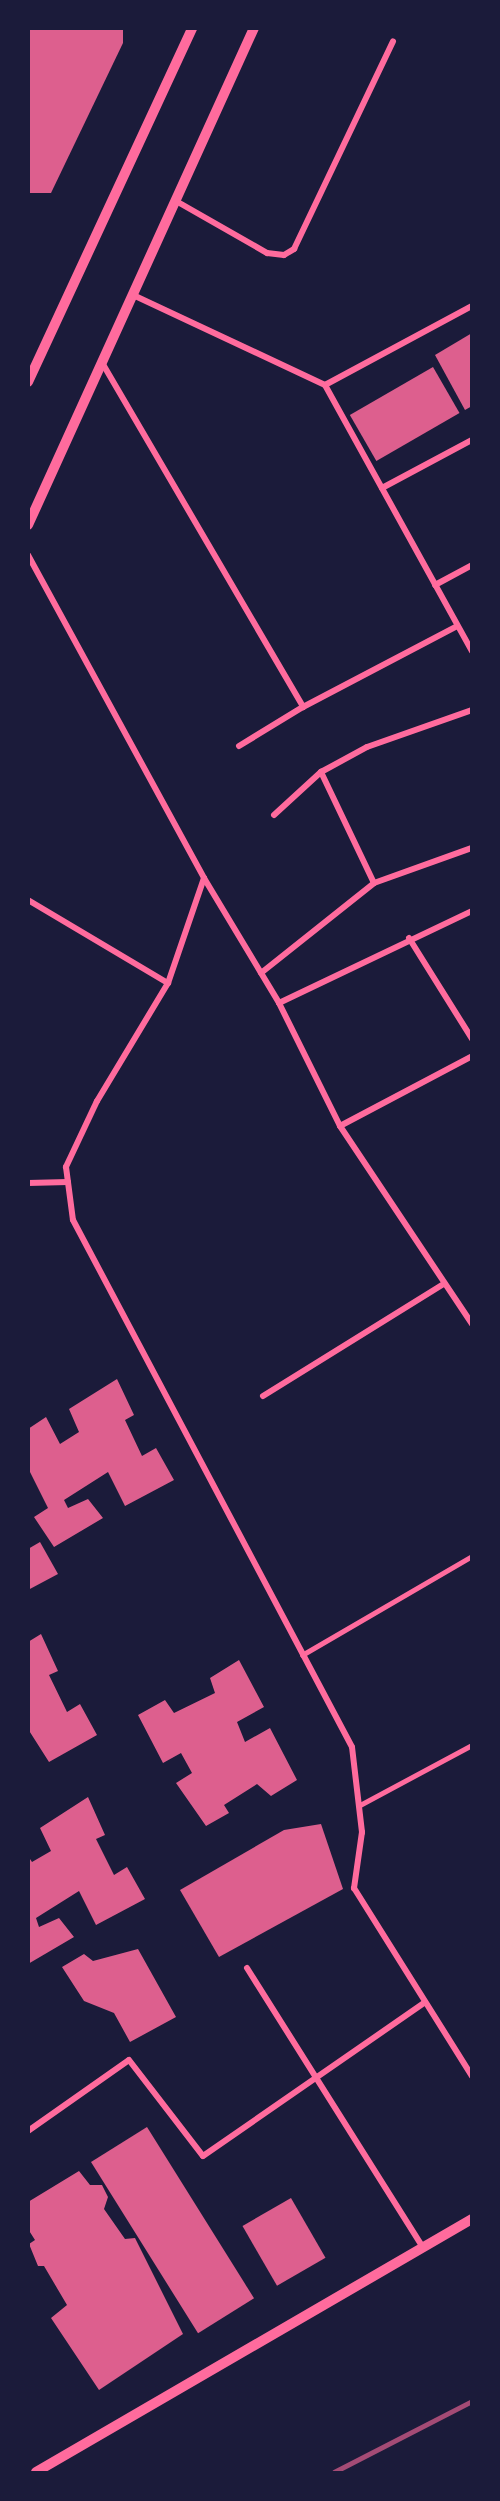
<!DOCTYPE html>
<html>
<head>
<meta charset="utf-8">
<style>
  body { margin:0 }
  #map { position:relative; width:500px; height:2501px; overflow:hidden; background:#1b1b3a; font-family:"Nunito Sans",sans-serif }
  div>[style] { position:absolute }
  .building>* { inset:0; background:#dd5f8e; transform-origin:0 0 }
  .service>* { height:4.5px; margin:-2.25px; padding:0 2.25px; transform-origin:2.25px; border-radius:2.25px; background:#ff6b9d }
  .minor>* { height:6px; margin:-3px; padding:0 3px; transform-origin:3px; border-radius:3px; background:#ff6b9d }
  .tertiary>* { height:10px; margin:-5px; padding:0 5px; transform-origin:5px; border-radius:5px; background:#ff6b9d }
  .rail>* { height:4.5px; margin:-2.25px; padding:0 2.25px; transform-origin:2.25px; border-radius:2.25px; background:#a44b75 }
  span { translate:-50% -50%; white-space:nowrap; text-align:center; line-height:1.15; -webkit-text-stroke:4.5px #1b1b3a; paint-order:stroke }
  .frame { position:absolute; inset:0; border:30px solid #1b1b3a; pointer-events:none }
</style>
</head>
<body>
<div id="map">
  <div class="building">
    <i style="clip-path:polygon(28px 28px,123px 28px,123px 43px,51px 193px,28px 193px)"></i>
    <i style="clip-path:polygon(472px 333px,472px 406px,465px 410px,435px 355px)"></i>
    <i style="left:433px;top:367px;width:53px;height:96px;rotate:60deg"></i>
    <i style="clip-path:polygon(117px 1379px,134px 1415px,125px 1420px,142px 1456px,156px 1448px,174px 1480px,125px 1506px,108px 1472px,64px 1500px,68px 1508px,88px 1499px,103px 1518px,54px 1547px,34px 1517px,48px 1508px,28px 1468px,28px 1429px,46px 1417px,60px 1444px,79px 1432px,69px 1409px)"></i>
    <i style="clip-path:polygon(40px 1542px,58px 1574px,28px 1590px,28px 1549px)"></i>
    <i style="clip-path:polygon(41px 1634px,58px 1671px,49px 1675px,67px 1712px,80px 1704px,97px 1735px,49px 1762px,28px 1729px,28px 1642px)"></i>
    <i style="clip-path:polygon(239px 1660px,264px 1707px,237px 1722px,245px 1742px,270px 1728px,297px 1780px,271px 1796px,257px 1784px,224px 1805px,229px 1813px,206px 1826px,176px 1783px,192px 1773px,181px 1753px,163px 1763px,138px 1715px,165px 1700px,174px 1713px,215px 1693px,210px 1678px)"></i>
    <i style="clip-path:polygon(88px 1797px,105px 1835px,96px 1839px,114px 1875px,127px 1867px,145px 1899px,96px 1925px,79px 1891px,36px 1918px,39px 1927px,59px 1918px,74px 1937px,28px 1964px,28px 1856px,32px 1862px,51px 1851px,40px 1828px)"></i>
    <i style="clip-path:polygon(321px 1824px,343px 1889px,219px 1957px,180px 1890px,284px 1830px)"></i>
    <i style="clip-path:polygon(138px 1949px,176px 2017px,130px 2042px,114px 2013px,84px 2001px,62px 1967px,84px 1954px,93px 1961px)"></i>
    <i style="left:147px;top:2127px;width:202px;height:66px;rotate:58deg"></i>
    <i style="clip-path:polygon(79px 2171px,90px 2185px,102px 2185px,108px 2197px,104px 2209px,125px 2239px,135px 2238px,183px 2334px,99px 2390px,51px 2318px,67px 2305px,44px 2266px,38px 2266px,29px 2244px,35px 2240px,28px 2229px,28px 2202px)"></i>
    <i style="left:291px;top:2198px;width:69px;height:56px;rotate:60deg"></i>
  </div>
  <div class="service">
    <i style="left:302px;top:1655px;width:197px;rotate:-30.2deg"></i>
    <i style="left:360px;top:1805px;width:127px;rotate:-28.2deg"></i>
  </div>
  <div class="minor">
    <i style="left:176px;top:201px;width:105px;rotate:29.7deg"></i>
    <i style="left:267px;top:253px;width:17px;rotate:7deg"></i>
    <i style="left:284px;top:255px;width:12px;rotate:-31deg"></i>
    <i style="left:294px;top:249px;width:230px;rotate:-64.5deg"></i>
    <i style="left:133px;top:295px;width:212px;rotate:25.1deg"></i>
    <i style="left:325px;top:385px;width:304px;rotate:61.1deg"></i>
    <i style="left:104px;top:366px;width:395px;rotate:59.7deg"></i>
    <i style="left:303px;top:707px;width:174px;rotate:-27.7deg"></i>
    <i style="left:325px;top:385px;width:167px;rotate:-28.3deg"></i>
    <i style="left:382px;top:488px;width:102px;rotate:-28.1deg"></i>
    <i style="left:28px;top:555px;width:368px;rotate:61.4deg"></i>
    <i style="left:204px;top:878px;width:146px;rotate:59deg"></i>
    <i style="left:279px;top:1003px;width:137px;rotate:63.6deg"></i>
    <i style="left:340px;top:1126px;width:238px;rotate:56.3deg"></i>
    <i style="left:435px;top:585px;width:42px;rotate:-28.4deg"></i>
    <i style="left:239px;top:746px;width:75px;rotate:-31.4deg"></i>
    <i style="left:321px;top:772px;width:52px;rotate:-28.5deg"></i>
    <i style="left:367px;top:747px;width:111px;rotate:-19.4deg"></i>
    <i style="left:274px;top:815px;width:64px;rotate:-42.5deg"></i>
    <i style="left:321px;top:772px;width:123px;rotate:64.5deg"></i>
    <i style="left:204px;top:878px;width:111px;rotate:108.9deg"></i>
    <i style="left:168px;top:983px;width:138px;rotate:121deg"></i>
    <i style="left:97px;top:1101px;width:73px;rotate:115.2deg"></i>
    <i style="left:66px;top:1167px;width:53px;rotate:82.5deg"></i>
    <i style="left:73px;top:1220px;width:596px;rotate:62.1deg"></i>
    <i style="left:352px;top:1747px;width:86px;rotate:83.3deg"></i>
    <i style="left:362px;top:1832px;width:57px;rotate:98.1deg"></i>
    <i style="left:354px;top:1888px;width:222px;rotate:57.9deg"></i>
    <i style="left:28px;top:900px;width:163px;rotate:30.7deg"></i>
    <i style="left:409px;top:938px;width:119px;rotate:58deg"></i>
    <i style="left:261px;top:973px;width:144px;rotate:-38.5deg"></i>
    <i style="left:374px;top:883px;width:104px;rotate:-19.7deg"></i>
    <i style="left:279px;top:1003px;width:214px;rotate:-25.5deg"></i>
    <i style="left:340px;top:1126px;width:149px;rotate:-27.9deg"></i>
    <i style="left:28px;top:1183px;width:40px;rotate:-1.4deg"></i>
    <i style="left:263px;top:1396px;width:211px;rotate:-31.8deg"></i>
    <i style="left:247px;top:1968px;width:331px;rotate:57.8deg"></i>
    <i style="left:28px;top:2131px;width:123px;rotate:-35.1deg"></i>
    <i style="left:129px;top:2060px;width:121px;rotate:52.4deg"></i>
    <i style="left:203px;top:2156px;width:270px;rotate:-34.7deg"></i>
  </div>
  <div class="tertiary">
    <i style="left:28px;top:382px;width:390px;rotate:-65.1deg"></i>
    <i style="left:28px;top:525px;width:546px;rotate:-65.55deg"></i>
    <i style="left:36px;top:2472px;width:504px;rotate:-30.13deg"></i>
  </div>
  <div class="rail">
    <i style="left:334px;top:2472px;width:155px;rotate:-27.2deg"></i>
  </div>
  <div class="frame"></div>
</div>
</body>
</html>
